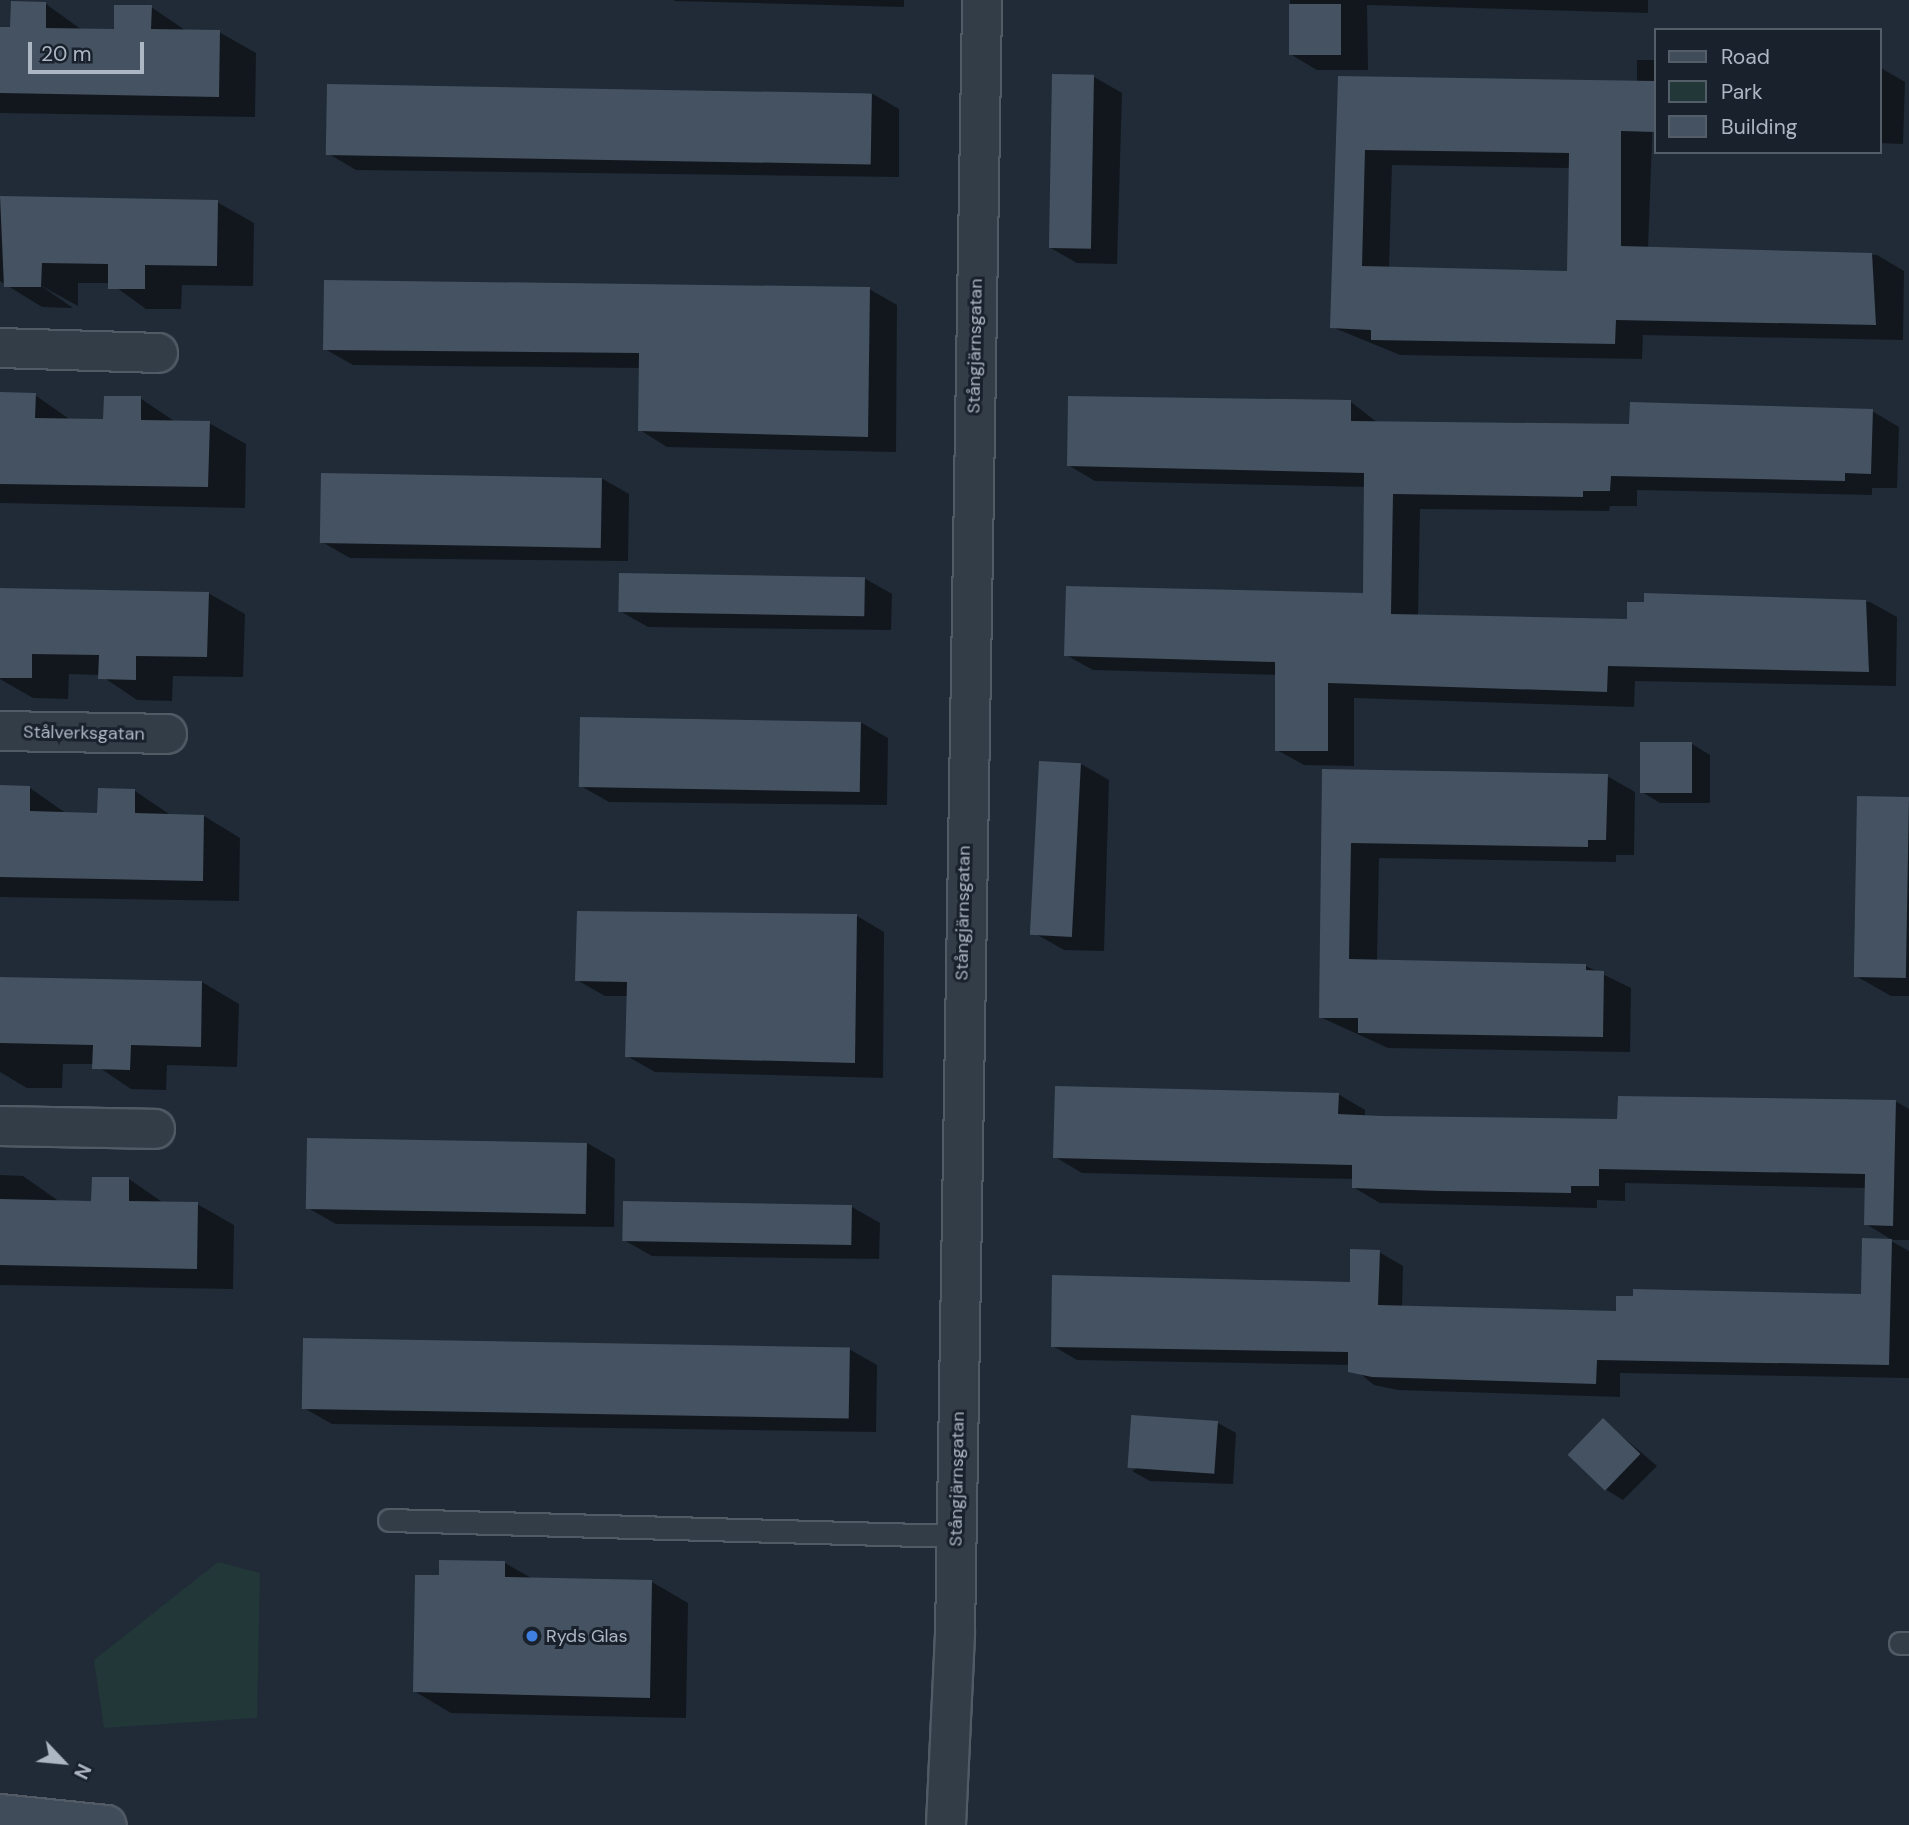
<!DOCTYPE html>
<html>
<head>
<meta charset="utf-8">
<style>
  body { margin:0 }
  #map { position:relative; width:1909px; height:1825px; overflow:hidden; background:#202b37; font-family:"DM Sans",sans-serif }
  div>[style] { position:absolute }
  .green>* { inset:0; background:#213738 }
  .shadow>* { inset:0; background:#0007 }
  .building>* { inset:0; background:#455261; transform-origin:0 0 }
  .roads { filter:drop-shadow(2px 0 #515a65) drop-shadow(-2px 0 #515a65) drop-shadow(0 2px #515a65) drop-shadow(0 -2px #515a65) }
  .lane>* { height:21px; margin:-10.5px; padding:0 10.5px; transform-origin:10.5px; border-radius:10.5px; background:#333d47 }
  .street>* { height:38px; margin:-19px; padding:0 19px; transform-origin:19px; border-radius:19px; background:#333d47 }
  .secondary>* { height:38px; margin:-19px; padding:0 19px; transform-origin:19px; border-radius:19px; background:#414c5a }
  .dots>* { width:19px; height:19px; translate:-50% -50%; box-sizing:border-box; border:4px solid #19222c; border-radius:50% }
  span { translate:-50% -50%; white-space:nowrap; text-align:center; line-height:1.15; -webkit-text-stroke:6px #19222c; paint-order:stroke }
  .street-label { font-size:18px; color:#adb7c4 }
  .poi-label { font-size:18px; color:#adb7c4 }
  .left { translate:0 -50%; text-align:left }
  .legend { position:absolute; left:1654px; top:28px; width:228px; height:126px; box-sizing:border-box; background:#19222c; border:2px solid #545e69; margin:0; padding:9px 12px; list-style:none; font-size:21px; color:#adb7c4 }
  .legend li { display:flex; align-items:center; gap:14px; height:35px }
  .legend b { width:35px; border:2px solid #545e69 }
  .north { position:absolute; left:28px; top:1727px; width:70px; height:70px; -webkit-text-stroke:5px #19222c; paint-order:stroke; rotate:116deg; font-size:19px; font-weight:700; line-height:28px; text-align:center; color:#adb7c4 }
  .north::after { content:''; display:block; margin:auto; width:24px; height:32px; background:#adb7c4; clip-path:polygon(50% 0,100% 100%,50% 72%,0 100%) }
  .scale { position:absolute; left:28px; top:42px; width:116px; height:32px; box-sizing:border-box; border:4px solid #adb7c4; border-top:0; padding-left:9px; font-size:21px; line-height:24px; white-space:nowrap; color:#adb7c4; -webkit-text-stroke:5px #19222c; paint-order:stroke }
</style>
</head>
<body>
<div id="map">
  <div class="green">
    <i style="clip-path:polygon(218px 1562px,260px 1573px,257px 1718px,104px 1728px,94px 1660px)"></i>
  </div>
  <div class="shadow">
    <i style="clip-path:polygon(674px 0,904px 0,904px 7px,675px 1px)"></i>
    <i style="clip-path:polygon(1290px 0,1648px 0,1648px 13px,1367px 5px,1368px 70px,1317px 70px,1290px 54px)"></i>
    <i style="clip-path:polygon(46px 4px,82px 30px,115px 31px,151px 7px,188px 32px,219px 32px,256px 53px,255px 117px,0 113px,0 28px,12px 28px)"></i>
    <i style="clip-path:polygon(evenodd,1637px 60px,1655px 60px,1648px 249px,1877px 255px,1904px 271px,1903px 340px,1643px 335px,1642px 359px,1400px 355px,1332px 327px,1339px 77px,1637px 83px,1637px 60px,1392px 165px,1570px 168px,1569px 272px,1389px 268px,1392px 165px)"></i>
    <i style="clip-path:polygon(1879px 67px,1905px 82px,1903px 144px,1879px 143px)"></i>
    <i style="clip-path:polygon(1094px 77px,1122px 93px,1117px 264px,1077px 263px,1049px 247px)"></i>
    <i style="clip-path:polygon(871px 93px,899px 109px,899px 177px,356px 170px,329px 154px)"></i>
    <i style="clip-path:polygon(0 198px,217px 202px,254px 223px,253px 286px,182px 285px,181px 309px,146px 309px,110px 283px,78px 283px,78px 306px,40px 285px,73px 308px,42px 307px,0 281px)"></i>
    <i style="clip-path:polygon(869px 289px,897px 305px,896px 452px,667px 447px,640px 430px,641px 368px,353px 365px,325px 349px)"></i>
    <i style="clip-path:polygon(35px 395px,72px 421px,105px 421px,140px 398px,177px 423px,209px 423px,246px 444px,245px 508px,0 503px,0 419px)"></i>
    <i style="clip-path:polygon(1351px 402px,1378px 423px,1631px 426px,1872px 411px,1899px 427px,1897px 488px,1872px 488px,1872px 495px,1637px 490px,1637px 506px,1610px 506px,1609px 511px,1420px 509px,1418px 616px,1628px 621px,1646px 604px,1646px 595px,1870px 602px,1897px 617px,1896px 686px,1635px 681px,1634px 707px,1354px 698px,1354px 766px,1304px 765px,1277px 750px,1277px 675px,1093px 670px,1066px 655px,1364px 595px,1366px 487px,1095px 481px,1068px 465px)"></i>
    <i style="clip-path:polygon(601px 478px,629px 494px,628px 561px,350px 558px,322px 542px)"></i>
    <i style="clip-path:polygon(864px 578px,892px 594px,891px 630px,648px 627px,620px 611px)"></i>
    <i style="clip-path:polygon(0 590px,208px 593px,245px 614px,243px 677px,173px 676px,172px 701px,137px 700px,100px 675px,69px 674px,68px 699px,33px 698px,0 679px)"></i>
    <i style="clip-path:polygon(860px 722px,888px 738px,887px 805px,609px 802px,581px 786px)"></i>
    <i style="clip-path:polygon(1692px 744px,1710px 755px,1710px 803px,1660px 803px,1642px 792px)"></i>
    <i style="clip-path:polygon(1081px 764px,1109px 780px,1104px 951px,1064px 950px,1036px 934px)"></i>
    <i style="clip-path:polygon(1324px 771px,1607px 776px,1635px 792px,1634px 855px,1616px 855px,1616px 862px,1379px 858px,1377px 962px,1586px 966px,1631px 988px,1630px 1052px,1388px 1048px,1320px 1017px)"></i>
    <i style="clip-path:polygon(0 787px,30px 788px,67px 814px,99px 814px,135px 791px,172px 816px,204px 816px,240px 838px,239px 901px,0 897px)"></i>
    <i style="clip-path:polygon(1909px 799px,1909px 996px,1891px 996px,1856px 976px)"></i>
    <i style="clip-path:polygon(857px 916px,884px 932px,883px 1078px,655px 1072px,627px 1056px,629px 996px,605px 996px,577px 980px)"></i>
    <i style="clip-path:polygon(0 979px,202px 982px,239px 1004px,237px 1067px,167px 1065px,166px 1090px,131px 1089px,94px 1064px,63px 1064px,62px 1088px,27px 1088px,0 1072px)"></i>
    <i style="clip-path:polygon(1338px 1094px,1365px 1110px,1365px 1117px,1619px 1121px,1895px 1101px,1909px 1109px,1909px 1240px,1892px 1240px,1866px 1224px,1866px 1188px,1625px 1183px,1625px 1201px,1597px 1200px,1597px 1208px,1380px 1203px,1353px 1187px,1353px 1179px,1082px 1173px,1055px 1157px)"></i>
    <i style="clip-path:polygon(587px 1143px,615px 1159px,614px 1227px,336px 1224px,308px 1208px)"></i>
    <i style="clip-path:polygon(0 1175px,23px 1176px,60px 1202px,93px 1203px,129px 1179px,165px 1204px,197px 1204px,234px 1225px,233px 1289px,0 1285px)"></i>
    <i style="clip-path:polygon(624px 1203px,852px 1207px,880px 1223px,879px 1259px,652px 1256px,624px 1240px)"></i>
    <i style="clip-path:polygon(1891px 1241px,1909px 1251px,1909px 1378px,1620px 1373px,1620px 1397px,1398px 1390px,1374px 1385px,1350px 1365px,1077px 1360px,1053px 1346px,1352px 1284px,1379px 1252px,1403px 1266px,1402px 1308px,1617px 1312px,1862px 1296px)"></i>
    <i style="clip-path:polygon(849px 1349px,877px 1365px,876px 1432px,332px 1424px,304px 1408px)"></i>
    <i style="clip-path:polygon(1603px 1420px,1657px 1466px,1623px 1500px,1605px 1489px)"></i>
    <i style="clip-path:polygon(1218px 1423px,1236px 1433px,1233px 1484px,1150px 1481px,1132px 1471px)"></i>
    <i style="clip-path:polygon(505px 1563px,533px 1579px,652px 1582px,688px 1603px,686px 1718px,451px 1713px,414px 1691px)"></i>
  </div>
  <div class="building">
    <i style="clip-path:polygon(11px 1px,46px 2px,46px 28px,114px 29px,114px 5px,152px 5px,151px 29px,220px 30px,219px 97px,0 93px,0 27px,10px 27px)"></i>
    <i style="left:1289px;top:4px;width:52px;height:51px"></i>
    <i style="left:1052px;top:74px;width:42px;height:174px;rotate:1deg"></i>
    <i style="clip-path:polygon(evenodd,1338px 76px,1655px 81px,1655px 132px,1621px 131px,1621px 246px,1872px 253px,1876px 325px,1616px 320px,1615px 344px,1371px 340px,1371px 330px,1330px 328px,1338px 76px,1365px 150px,1569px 153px,1567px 271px,1362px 266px,1365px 150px)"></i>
    <i style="left:327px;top:84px;width:545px;height:71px;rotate:1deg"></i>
    <i style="clip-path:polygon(0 196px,218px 200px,217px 266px,145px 265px,145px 289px,108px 289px,108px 264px,42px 263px,41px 287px,4px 287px)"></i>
    <i style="clip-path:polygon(324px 280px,870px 287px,868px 437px,638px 431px,639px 353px,323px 350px)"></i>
    <i style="clip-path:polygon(0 392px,36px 393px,35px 418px,103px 419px,104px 396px,141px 396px,141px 420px,210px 421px,208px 487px,0 484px)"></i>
    <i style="clip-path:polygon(1068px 396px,1351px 400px,1351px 421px,1629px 424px,1630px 402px,1873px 409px,1871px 474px,1845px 473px,1845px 481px,1611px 476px,1610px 491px,1583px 491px,1583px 497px,1393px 494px,1391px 614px,1627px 619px,1627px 602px,1644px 602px,1644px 593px,1866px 600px,1869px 672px,1608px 666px,1607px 692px,1328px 683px,1328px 751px,1275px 751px,1275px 662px,1064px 656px,1066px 586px,1363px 593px,1364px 473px,1067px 466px)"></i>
    <i style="left:321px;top:473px;width:281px;height:70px;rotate:1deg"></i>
    <i style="left:619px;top:573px;width:246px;height:39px;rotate:1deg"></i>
    <i style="clip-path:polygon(0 588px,209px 592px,207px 657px,136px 656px,136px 680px,98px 679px,99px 655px,32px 654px,32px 678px,0 678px)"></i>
    <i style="left:580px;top:717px;width:281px;height:70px;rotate:1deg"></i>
    <i style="left:1640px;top:742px;width:52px;height:51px"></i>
    <i style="left:1039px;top:761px;width:42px;height:174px;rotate:3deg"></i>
    <i style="clip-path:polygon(1322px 769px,1608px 774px,1606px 840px,1588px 840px,1588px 847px,1351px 843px,1349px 959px,1586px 964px,1586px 970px,1604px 971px,1603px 1037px,1358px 1033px,1358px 1018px,1319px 1018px)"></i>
    <i style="clip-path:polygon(0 785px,30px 786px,30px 811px,97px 813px,98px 788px,135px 789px,135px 813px,204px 815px,203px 881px,0 877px)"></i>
    <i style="left:1857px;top:796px;width:52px;height:181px;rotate:1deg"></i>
    <i style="clip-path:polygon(577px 911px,857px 914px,855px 1063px,625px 1057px,627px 982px,575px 981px)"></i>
    <i style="clip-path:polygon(0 977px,202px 981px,201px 1047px,131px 1045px,130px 1070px,92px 1069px,93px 1045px,0 1043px)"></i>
    <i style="clip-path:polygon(1055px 1086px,1339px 1093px,1338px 1114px,1381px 1116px,1617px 1119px,1618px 1096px,1896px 1100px,1893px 1226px,1864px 1225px,1865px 1174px,1599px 1169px,1599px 1186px,1571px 1186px,1571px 1193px,1440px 1191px,1352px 1188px,1352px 1165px,1053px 1158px)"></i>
    <i style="left:307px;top:1138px;width:280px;height:71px;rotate:1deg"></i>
    <i style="clip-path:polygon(92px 1177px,129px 1177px,129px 1201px,198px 1202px,197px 1269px,0 1265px,0 1199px,91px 1201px)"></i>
    <i style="left:623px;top:1201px;width:229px;height:40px;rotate:1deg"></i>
    <i style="clip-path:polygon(1862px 1238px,1892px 1239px,1889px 1365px,1597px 1360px,1596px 1384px,1372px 1377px,1348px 1372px,1348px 1352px,1051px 1347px,1052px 1275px,1350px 1282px,1350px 1249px,1380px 1250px,1378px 1305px,1616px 1311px,1616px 1296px,1633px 1296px,1633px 1289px,1861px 1294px)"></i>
    <i style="left:303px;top:1338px;width:547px;height:71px;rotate:1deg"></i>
    <i style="left:1603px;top:1418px;width:52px;height:51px;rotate:44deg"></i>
    <i style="left:1218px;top:1421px;width:53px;height:87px;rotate:94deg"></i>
    <i style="clip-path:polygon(439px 1560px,505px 1561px,505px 1577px,652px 1580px,650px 1698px,413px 1692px,415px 1575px,439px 1575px)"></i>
  </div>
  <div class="roads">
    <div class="lane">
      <i style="left:389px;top:1520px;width:567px;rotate:1.62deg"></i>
      <i style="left:1900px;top:1643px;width:9px"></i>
    </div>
    <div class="street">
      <i style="left:0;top:348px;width:158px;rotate:1.8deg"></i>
      <i style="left:0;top:731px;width:167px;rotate:1deg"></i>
      <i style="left:0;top:1126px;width:155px;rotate:1.1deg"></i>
      <i style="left:946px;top:1825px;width:191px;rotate:-87.3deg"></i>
      <i style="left:955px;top:1634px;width:1634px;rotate:-89.05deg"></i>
    </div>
    <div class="secondary">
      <i style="left:0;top:1814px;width:107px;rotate:5.9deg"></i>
    </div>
  </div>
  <div class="dots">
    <i style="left:532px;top:1636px;background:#3f7fe0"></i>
  </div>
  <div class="street-label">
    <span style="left:975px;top:346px;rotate:-89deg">Stångjärnsgatan</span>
    <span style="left:84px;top:733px;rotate:1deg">Stålverksgatan</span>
    <span style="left:963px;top:913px;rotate:-89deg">Stångjärnsgatan</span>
    <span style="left:957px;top:1479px;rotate:-89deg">Stångjärnsgatan</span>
  </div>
  <div class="poi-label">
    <span class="left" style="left:546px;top:1636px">Ryds Glas</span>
  </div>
  <ul class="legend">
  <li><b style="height:9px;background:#414c5a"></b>Road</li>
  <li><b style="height:19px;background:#213738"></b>Park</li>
  <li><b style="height:19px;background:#455261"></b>Building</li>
  </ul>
  <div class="north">N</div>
  <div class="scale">20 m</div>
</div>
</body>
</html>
